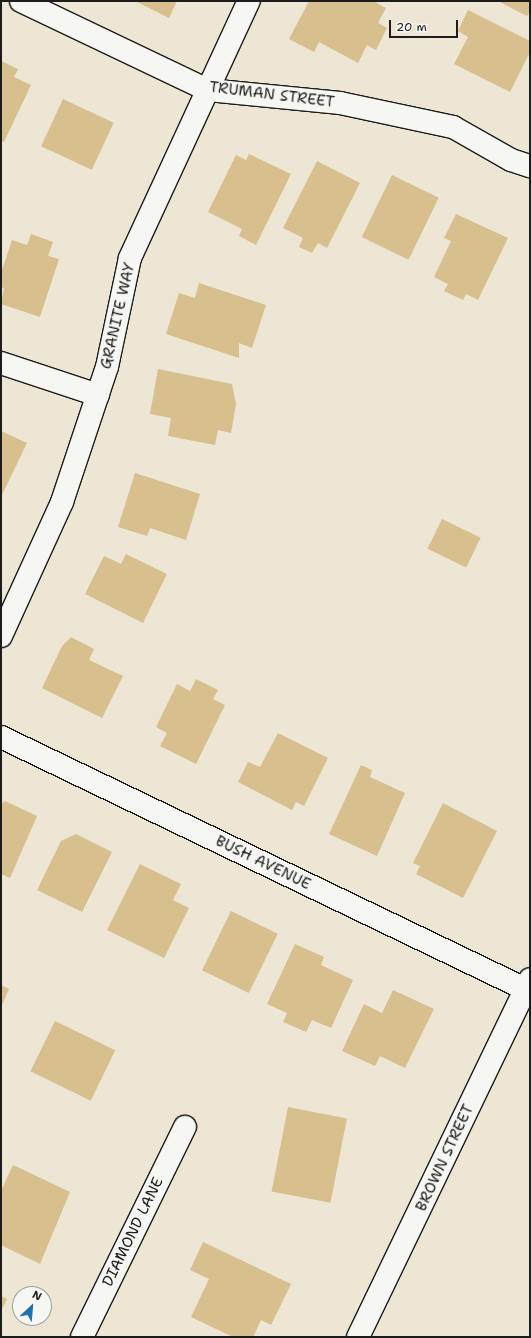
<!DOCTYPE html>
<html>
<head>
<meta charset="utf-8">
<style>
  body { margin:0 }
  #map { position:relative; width:531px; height:1338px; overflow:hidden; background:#ede6d4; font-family:"Shantell Sans",sans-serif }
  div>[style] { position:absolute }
  .building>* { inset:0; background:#d7bf8e; transform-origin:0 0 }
  .roads { filter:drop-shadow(1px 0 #1c1c1c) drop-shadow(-1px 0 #1c1c1c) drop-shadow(0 1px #1c1c1c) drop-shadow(0 -1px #1c1c1c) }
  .street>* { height:22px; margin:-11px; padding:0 11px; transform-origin:11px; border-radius:11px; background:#f6f6f2 }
  .secondary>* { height:22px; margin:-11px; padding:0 11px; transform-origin:11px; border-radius:11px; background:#f6f6f2 }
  span { translate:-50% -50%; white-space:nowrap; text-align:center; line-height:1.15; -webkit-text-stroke:3.5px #f6f6f2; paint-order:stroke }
  .street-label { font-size:15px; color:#1c1c1c }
  .frame { position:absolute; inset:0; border:2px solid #1c1c1c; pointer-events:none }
  .north { position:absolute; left:12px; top:1286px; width:40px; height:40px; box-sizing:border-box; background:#f6f6f2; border:1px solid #9f9f9c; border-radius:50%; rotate:26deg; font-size:11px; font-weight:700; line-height:16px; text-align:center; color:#1c1c1c }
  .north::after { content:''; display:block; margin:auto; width:14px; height:18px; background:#1f6fb2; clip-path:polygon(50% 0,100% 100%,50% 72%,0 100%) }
  .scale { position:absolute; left:389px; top:20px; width:69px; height:18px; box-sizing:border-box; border:2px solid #1c1c1c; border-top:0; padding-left:5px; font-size:12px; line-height:14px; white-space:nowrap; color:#1c1c1c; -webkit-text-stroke:3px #f6f6f2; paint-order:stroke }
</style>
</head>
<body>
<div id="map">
  <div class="building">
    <i style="clip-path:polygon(135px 1px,177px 1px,169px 18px)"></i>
    <i style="clip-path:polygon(309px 1px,373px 1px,386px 8px,378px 23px,387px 28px,376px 50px,367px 45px,358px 63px,319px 42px,314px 52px,289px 39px)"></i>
    <i style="clip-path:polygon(498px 1px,530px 1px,530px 11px,527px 16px)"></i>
    <i style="clip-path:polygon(468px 10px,530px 41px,530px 52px,510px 92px,454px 64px,468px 37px,458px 31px)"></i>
    <i style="clip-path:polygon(1px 61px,18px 69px,14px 77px,31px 85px,4px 142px,1px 141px)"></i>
    <i style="left:63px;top:99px;width:56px;height:52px;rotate:25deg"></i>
    <i style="clip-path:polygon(249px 154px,291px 174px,256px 245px,239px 236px,242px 229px,208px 212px,236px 155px,246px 160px)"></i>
    <i style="clip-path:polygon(317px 161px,360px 183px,327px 248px,318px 243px,312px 253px,299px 247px,303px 238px,283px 228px)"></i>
    <i style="left:392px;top:175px;width:52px;height:69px;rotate:26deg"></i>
    <i style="clip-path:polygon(456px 214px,508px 238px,478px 300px,466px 294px,463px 300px,444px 291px,448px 284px,434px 277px,451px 241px,444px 238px)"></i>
    <i style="clip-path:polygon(31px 234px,53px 242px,48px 256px,59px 259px,40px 317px,1px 304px,4px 288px,1px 287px,1px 273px,12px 240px,27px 245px)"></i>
    <i style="clip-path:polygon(199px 283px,266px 305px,252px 348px,239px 343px,239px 358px,166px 334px,179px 293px,195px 298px)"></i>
    <i style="clip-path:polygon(158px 369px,232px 384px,236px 404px,231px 433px,218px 430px,215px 445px,168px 436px,171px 418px,150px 414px)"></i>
    <i style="clip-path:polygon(1px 431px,27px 443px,1px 497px)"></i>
    <i style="clip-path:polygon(135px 473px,200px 494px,186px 540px,150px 528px,147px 536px,118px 527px)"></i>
    <i style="left:442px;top:519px;width:43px;height:33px;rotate:26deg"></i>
    <i style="clip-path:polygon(126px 554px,167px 574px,143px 623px,85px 594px,104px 556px,121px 564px)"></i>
    <i style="clip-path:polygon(71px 637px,94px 649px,89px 660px,123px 676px,102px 718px,42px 688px,62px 646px)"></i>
    <i style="clip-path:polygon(196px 679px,218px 690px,213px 699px,225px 705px,196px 764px,160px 746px,167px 733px,156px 727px,177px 684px,190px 691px)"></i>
    <i style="clip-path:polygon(278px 733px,328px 758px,304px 806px,296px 802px,292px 810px,238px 782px,248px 762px,260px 767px)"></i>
    <i style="clip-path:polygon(361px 765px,372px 770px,370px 777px,405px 793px,377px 856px,329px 834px)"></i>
    <i style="clip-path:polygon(5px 801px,37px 816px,10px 878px,1px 874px,1px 804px)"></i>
    <i style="clip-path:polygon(443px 803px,497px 831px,463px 898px,416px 874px,420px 866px,413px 863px)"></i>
    <i style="clip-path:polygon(76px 834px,112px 852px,82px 912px,37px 890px,61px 841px)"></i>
    <i style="clip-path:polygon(140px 864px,181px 884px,173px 900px,189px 908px,164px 958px,107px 930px)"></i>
    <i style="left:231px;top:911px;width:52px;height:66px;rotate:26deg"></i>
    <i style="clip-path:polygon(295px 944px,324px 957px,321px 965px,353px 980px,331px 1028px,312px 1020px,306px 1032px,283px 1022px,287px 1013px,267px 1004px)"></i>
    <i style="clip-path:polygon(1px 985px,9px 989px,1px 1007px)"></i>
    <i style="clip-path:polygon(393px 990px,434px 1009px,405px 1068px,380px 1056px,375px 1066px,342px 1051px,364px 1004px,382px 1013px)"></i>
    <i style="left:55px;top:1021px;width:67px;height:56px;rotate:26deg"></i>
    <i style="left:288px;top:1107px;width:60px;height:86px;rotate:11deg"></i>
    <i style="clip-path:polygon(13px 1165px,70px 1192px,40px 1264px,1px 1245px,1px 1191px)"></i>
    <i style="clip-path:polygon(203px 1242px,291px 1284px,271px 1325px,261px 1320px,253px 1337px,233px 1337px,191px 1317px,209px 1279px,190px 1270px)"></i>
    <i style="clip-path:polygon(1px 1296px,7px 1299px,1px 1311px)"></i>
  </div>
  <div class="roads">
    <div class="street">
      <i style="left:21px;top:1px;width:207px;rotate:25.5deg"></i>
      <i style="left:208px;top:90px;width:133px;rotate:5.6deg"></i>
      <i style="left:340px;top:103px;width:116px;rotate:12deg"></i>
      <i style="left:453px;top:127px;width:67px;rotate:29.6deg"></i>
      <i style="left:511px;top:160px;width:20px;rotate:18deg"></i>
      <i style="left:1px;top:363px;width:102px;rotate:18.3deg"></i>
      <i style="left:1px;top:636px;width:147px;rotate:-65.5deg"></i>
      <i style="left:62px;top:502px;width:142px;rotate:-71.6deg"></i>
      <i style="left:107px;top:367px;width:111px;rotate:-78.1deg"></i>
      <i style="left:130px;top:258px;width:283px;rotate:-65.2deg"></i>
      <i style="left:1px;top:737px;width:581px;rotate:25.68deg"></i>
      <i style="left:82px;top:1337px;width:234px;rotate:-63.9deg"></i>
    </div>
    <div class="secondary">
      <i style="left:358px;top:1337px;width:397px;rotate:-64.3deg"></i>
    </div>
  </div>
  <div class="street-label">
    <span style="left:272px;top:95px;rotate:7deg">TRUMAN STREET</span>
    <span style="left:118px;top:316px;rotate:-77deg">GRANITE WAY</span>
    <span style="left:263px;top:863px;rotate:26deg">BUSH AVENUE</span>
    <span style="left:445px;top:1158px;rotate:-65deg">BROWN STREET</span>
    <span style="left:133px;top:1232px;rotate:-64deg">DIAMOND LANE</span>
  </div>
  <div class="frame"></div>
  <div class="north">N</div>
  <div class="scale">20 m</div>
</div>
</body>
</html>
